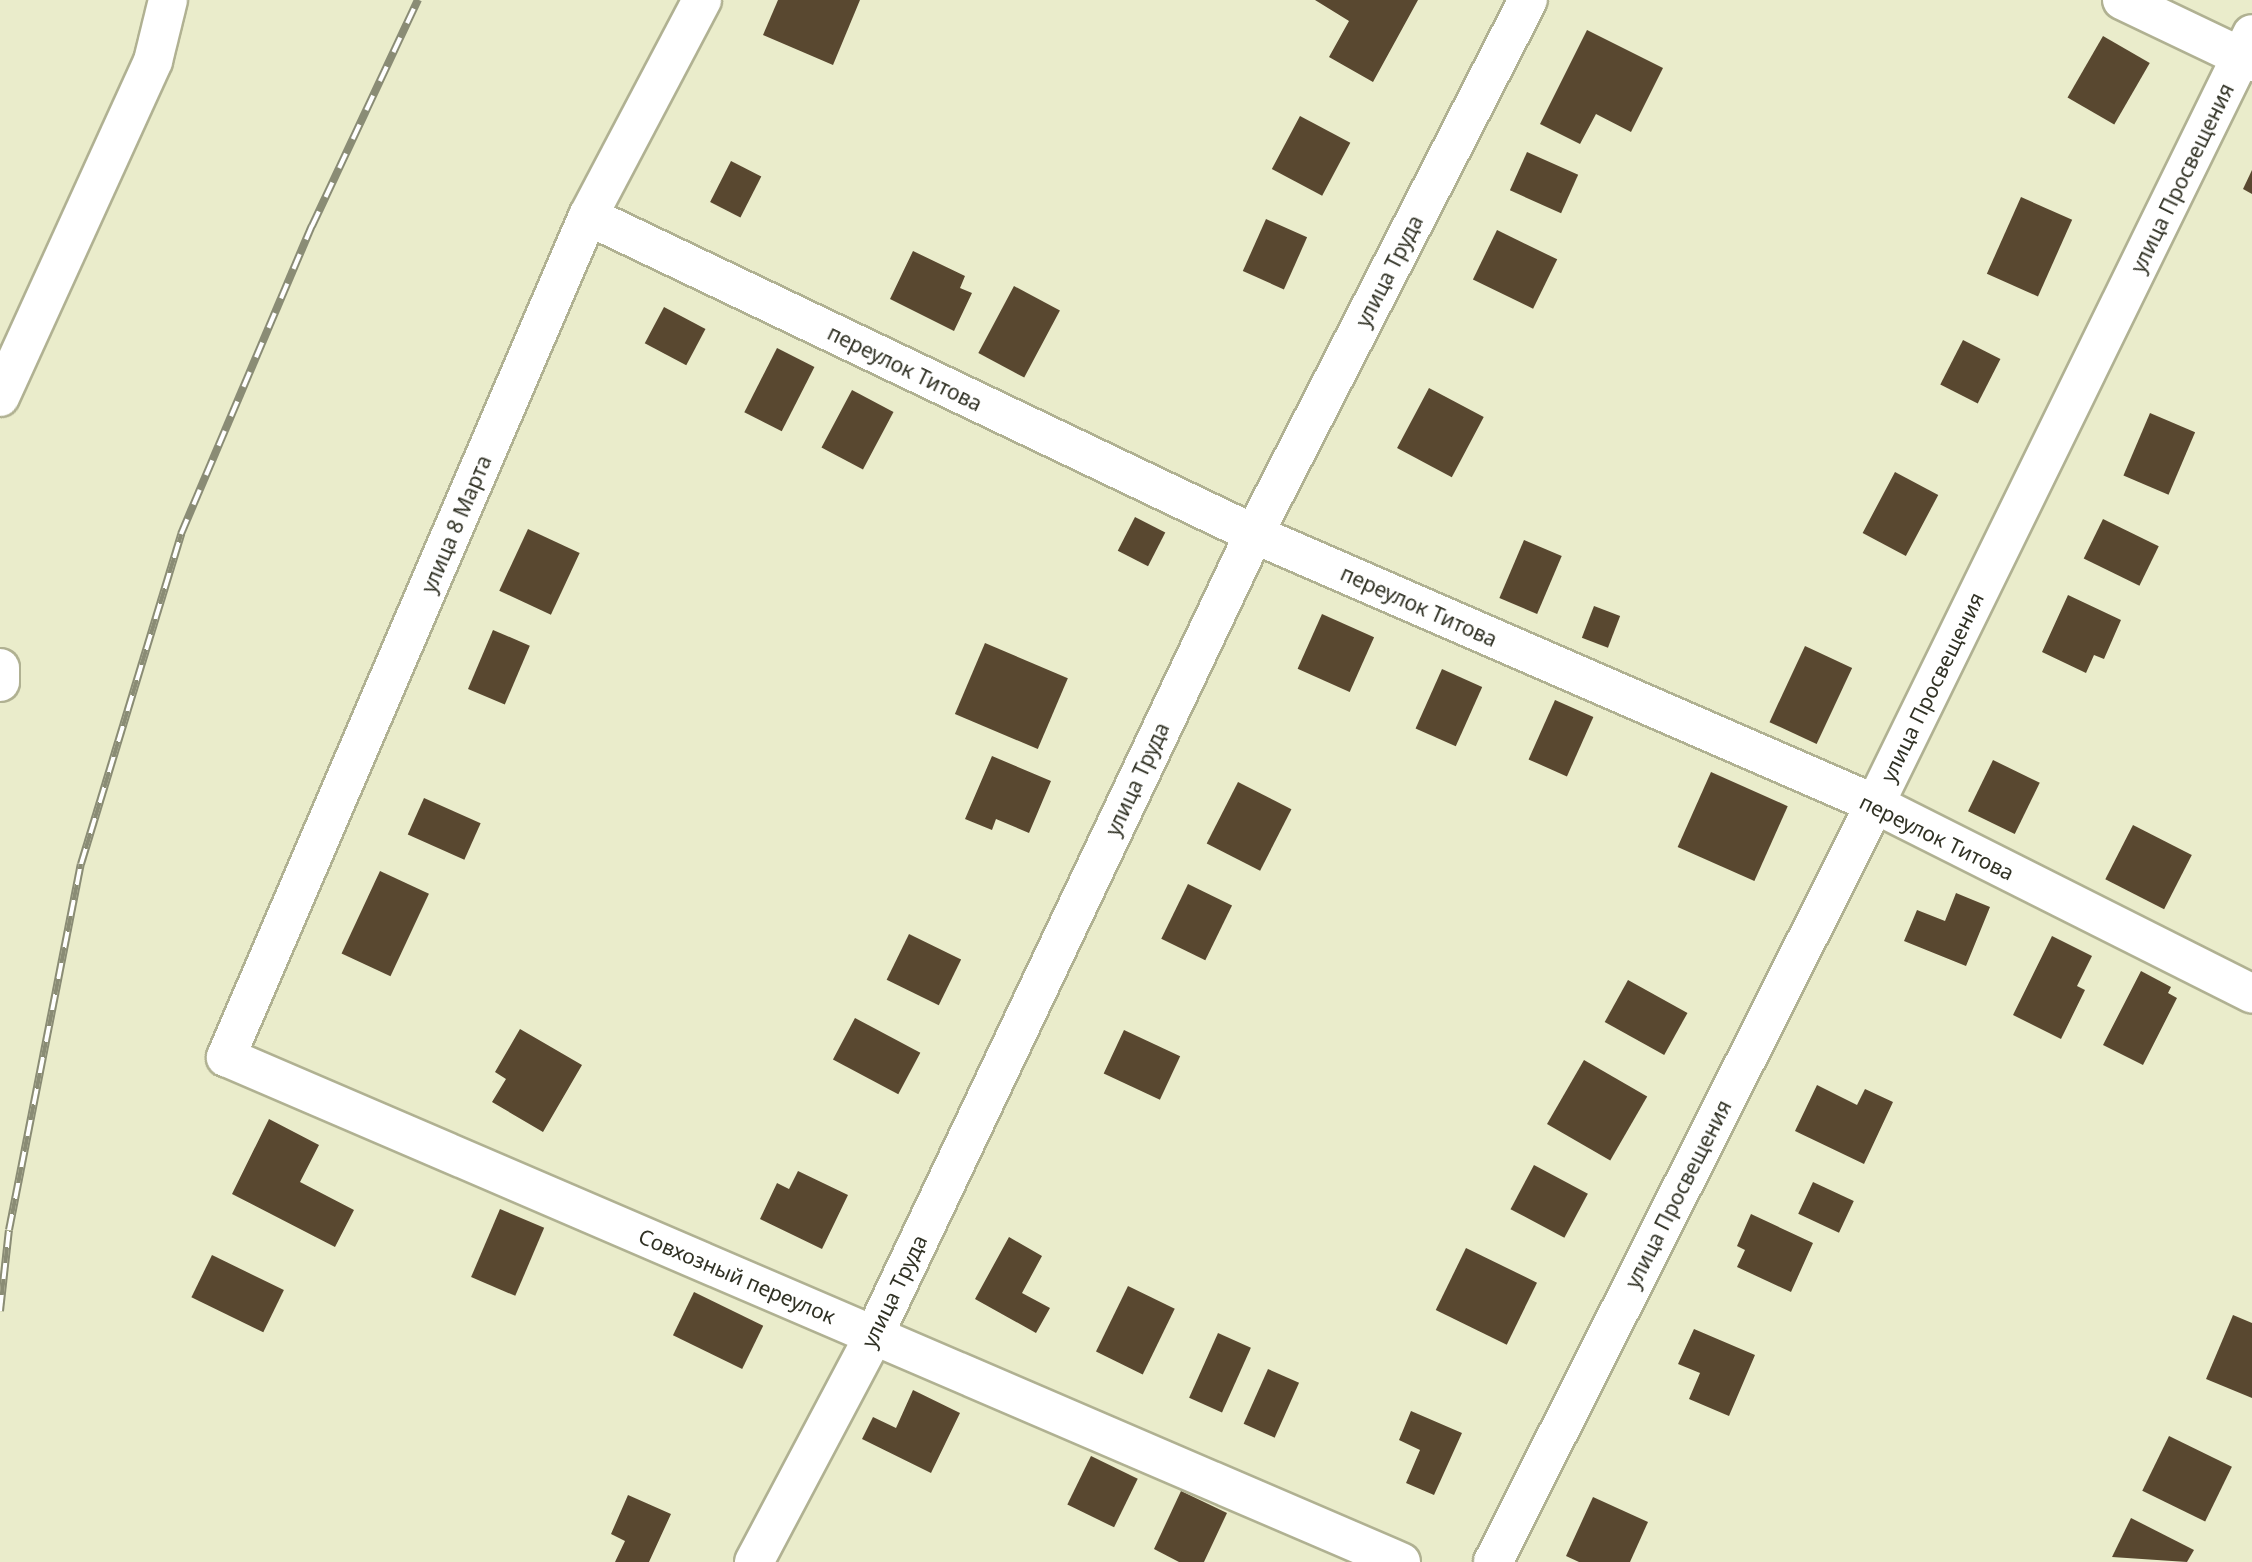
<!DOCTYPE html>
<html>
<head>
<meta charset="utf-8">
<style>
  body { margin:0 }
  #map { position:relative; width:2252px; height:1562px; overflow:hidden; background:#eaeccb; font-family:"Noto Sans",sans-serif }
  div>[style] { position:absolute }
  .building>* { inset:0; background:#594830; transform-origin:0 0 }
  .roads { filter:drop-shadow(2px 0 #b0b192) drop-shadow(-2px 0 #b0b192) drop-shadow(0 2px #b0b192) drop-shadow(0 -2px #b0b192) }
  .minor>* { height:38px; margin:-19px; padding:0 19px; transform-origin:19px; border-radius:19px; background:#fff }
  .major>* { height:38px; margin:-19px; padding:0 19px; transform-origin:19px; border-radius:19px; background:#fff }
  .rail>* { height:8px; margin-top:-4px; transform-origin:0; background:repeating-linear-gradient(90deg,#fff 0 16px,#8a8c75 0 32px); box-sizing:border-box; border-block:2px solid #8a8c75 }
  span { translate:-50% -50%; white-space:nowrap; text-align:center; line-height:1.15; -webkit-text-stroke:7px #fff; paint-order:stroke }
  .street-label { font-size:21px; color:#303124 }
</style>
</head>
<body>
<div id="map">
  <div class="building">
    <i style="clip-path:polygon(778px 0,860px 0,833px 65px,763px 35px)"></i>
    <i style="clip-path:polygon(1315px 0,1418px 0,1373px 82px,1329px 57px,1349px 21px)"></i>
    <i style="clip-path:polygon(1587px 30px,1663px 68px,1631px 132px,1596px 114px,1580px 144px,1540px 124px)"></i>
    <i style="left:2103px;top:36px;width:54px;height:71px;rotate:30deg"></i>
    <i style="left:1300px;top:116px;width:57px;height:60px;rotate:28deg"></i>
    <i style="left:1527px;top:152px;width:56px;height:42px;rotate:24deg"></i>
    <i style="left:731px;top:161px;width:34px;height:46px;rotate:27deg"></i>
    <i style="clip-path:polygon(2252px 170px,2252px 194px,2243px 189px)"></i>
    <i style="left:2021px;top:197px;width:56px;height:84px;rotate:24deg"></i>
    <i style="left:1266px;top:219px;width:45px;height:57px;rotate:24deg"></i>
    <i style="left:1497px;top:230px;width:67px;height:55px;rotate:26deg"></i>
    <i style="clip-path:polygon(913px 251px,965px 276px,960px 288px,972px 293px,954px 331px,890px 299px)"></i>
    <i style="left:1014px;top:286px;width:52px;height:76px;rotate:28deg"></i>
    <i style="left:664px;top:307px;width:47px;height:41px;rotate:28deg"></i>
    <i style="left:1963px;top:340px;width:42px;height:50px;rotate:27deg"></i>
    <i style="left:777px;top:348px;width:42px;height:72px;rotate:27deg"></i>
    <i style="left:1429px;top:388px;width:62px;height:68px;rotate:28deg"></i>
    <i style="left:852px;top:390px;width:47px;height:65px;rotate:28deg"></i>
    <i style="left:2150px;top:413px;width:49px;height:68px;rotate:23deg"></i>
    <i style="left:1895px;top:472px;width:49px;height:69px;rotate:28deg"></i>
    <i style="left:1135px;top:517px;width:34px;height:38px;rotate:27deg"></i>
    <i style="left:2103px;top:519px;width:62px;height:44px;rotate:26deg"></i>
    <i style="left:528px;top:529px;width:57px;height:68px;rotate:25deg"></i>
    <i style="left:1524px;top:540px;width:41px;height:63px;rotate:23deg"></i>
    <i style="clip-path:polygon(2068px 595px,2121px 620px,2104px 659px,2094px 655px,2086px 673px,2042px 652px)"></i>
    <i style="left:1594px;top:606px;width:28px;height:34px;rotate:21deg"></i>
    <i style="left:1322px;top:614px;width:57px;height:60px;rotate:24deg"></i>
    <i style="left:493px;top:630px;width:40px;height:64px;rotate:23deg"></i>
    <i style="left:985px;top:643px;width:90px;height:77px;rotate:23deg"></i>
    <i style="left:1805px;top:646px;width:52px;height:84px;rotate:25deg"></i>
    <i style="left:1442px;top:669px;width:44px;height:65px;rotate:24deg"></i>
    <i style="left:1555px;top:700px;width:42px;height:65px;rotate:24deg"></i>
    <i style="clip-path:polygon(992px 756px,1051px 781px,1029px 833px,996px 819px,992px 830px,965px 819px)"></i>
    <i style="left:1993px;top:760px;width:52px;height:57px;rotate:26deg"></i>
    <i style="left:1711px;top:772px;width:84px;height:82px;rotate:24deg"></i>
    <i style="left:1238px;top:782px;width:60px;height:69px;rotate:27deg"></i>
    <i style="left:424px;top:798px;width:62px;height:40px;rotate:24deg"></i>
    <i style="left:2133px;top:825px;width:66px;height:61px;rotate:27deg"></i>
    <i style="left:380px;top:871px;width:54px;height:91px;rotate:25deg"></i>
    <i style="left:1188px;top:884px;width:49px;height:61px;rotate:26deg"></i>
    <i style="clip-path:polygon(1956px 893px,1990px 907px,1966px 966px,1904px 941px,1917px 910px,1945px 921px)"></i>
    <i style="left:909px;top:934px;width:58px;height:51px;rotate:26deg"></i>
    <i style="clip-path:polygon(2052px 936px,2092px 956px,2077px 986px,2085px 990px,2061px 1039px,2013px 1015px)"></i>
    <i style="clip-path:polygon(2141px 971px,2171px 987px,2168px 993px,2177px 998px,2143px 1065px,2103px 1045px)"></i>
    <i style="left:1628px;top:980px;width:68px;height:48px;rotate:29deg"></i>
    <i style="left:855px;top:1018px;width:74px;height:47px;rotate:28deg"></i>
    <i style="clip-path:polygon(520px 1029px,582px 1065px,543px 1132px,492px 1102px,506px 1079px,495px 1072px)"></i>
    <i style="left:1124px;top:1030px;width:62px;height:48px;rotate:25deg"></i>
    <i style="left:1584px;top:1060px;width:73px;height:74px;rotate:30deg"></i>
    <i style="clip-path:polygon(1817px 1085px,1857px 1105px,1865px 1089px,1893px 1102px,1864px 1164px,1795px 1131px)"></i>
    <i style="clip-path:polygon(269px 1119px,319px 1145px,300px 1182px,354px 1210px,335px 1247px,232px 1194px)"></i>
    <i style="left:1534px;top:1165px;width:61px;height:50px;rotate:28deg"></i>
    <i style="clip-path:polygon(798px 1171px,848px 1195px,822px 1249px,760px 1219px,777px 1183px,789px 1189px)"></i>
    <i style="left:1813px;top:1182px;width:45px;height:35px;rotate:25deg"></i>
    <i style="left:500px;top:1209px;width:48px;height:74px;rotate:23deg"></i>
    <i style="clip-path:polygon(1751px 1214px,1813px 1243px,1791px 1292px,1737px 1267px,1745px 1250px,1737px 1246px)"></i>
    <i style="clip-path:polygon(1009px 1237px,1042px 1256px,1022px 1293px,1050px 1308px,1036px 1333px,975px 1299px)"></i>
    <i style="left:1466px;top:1248px;width:79px;height:69px;rotate:26deg"></i>
    <i style="left:212px;top:1255px;width:80px;height:47px;rotate:26deg"></i>
    <i style="left:1128px;top:1286px;width:52px;height:73px;rotate:26deg"></i>
    <i style="left:694px;top:1292px;width:77px;height:48px;rotate:26deg"></i>
    <i style="clip-path:polygon(2233px 1315px,2252px 1323px,2252px 1398px,2206px 1379px)"></i>
    <i style="clip-path:polygon(1694px 1329px,1755px 1355px,1729px 1416px,1689px 1399px,1700px 1373px,1678px 1364px)"></i>
    <i style="left:1218px;top:1333px;width:36px;height:71px;rotate:24deg"></i>
    <i style="left:1268px;top:1369px;width:34px;height:60px;rotate:24deg"></i>
    <i style="clip-path:polygon(913px 1390px,960px 1413px,931px 1473px,862px 1439px,873px 1417px,896px 1428px)"></i>
    <i style="clip-path:polygon(1411px 1411px,1462px 1433px,1434px 1495px,1406px 1483px,1420px 1450px,1399px 1440px)"></i>
    <i style="left:2169px;top:1436px;width:70px;height:61px;rotate:26deg"></i>
    <i style="left:1091px;top:1456px;width:52px;height:54px;rotate:26deg"></i>
    <i style="clip-path:polygon(1181px 1491px,1227px 1513px,1204px 1562px,1179px 1562px,1154px 1549px)"></i>
    <i style="clip-path:polygon(628px 1495px,671px 1514px,649px 1562px,615px 1562px,625px 1541px,611px 1534px)"></i>
    <i style="clip-path:polygon(1593px 1497px,1648px 1522px,1630px 1562px,1579px 1562px,1566px 1556px)"></i>
    <i style="clip-path:polygon(2131px 1518px,2194px 1550px,2187px 1562px,2112px 1557px)"></i>
  </div>
  <div class="roads">
    <div class="minor">
      <i style="left:702px;top:0;width:244px;rotate:117.8deg"></i>
      <i style="left:588px;top:216px;width:916px;rotate:113.29deg"></i>
      <i style="left:226px;top:1057px;width:1279px;rotate:23.26deg"></i>
      <i style="left:588px;top:216px;width:738px;rotate:25.52deg"></i>
      <i style="left:1254px;top:534px;width:677px;rotate:23.5deg"></i>
      <i style="left:1875px;top:804px;width:422px;rotate:26.7deg"></i>
      <i style="left:0;top:397px;width:369px;rotate:-65.5deg"></i>
      <i style="left:153px;top:61px;width:63px;rotate:-76.2deg"></i>
      <i style="left:0;top:668px;width:14px;rotate:90deg"></i>
      <i style="left:754px;top:1562px;width:257px;rotate:-62.1deg"></i>
      <i style="left:874px;top:1335px;width:887px;rotate:-64.62deg"></i>
      <i style="left:1254px;top:534px;width:600px;rotate:-62.84deg"></i>
      <i style="left:1493px;top:1562px;width:849px;rotate:-63.25deg"></i>
      <i style="left:1875px;top:804px;width:857px;rotate:-63.91deg"></i>
    </div>
    <div class="major">
      <i style="left:2122px;top:0;width:144px;rotate:25.5deg"></i>
    </div>
  </div>
  <div class="rail">
    <i style="left:0;top:1311px;width:81px;rotate:-83.7deg"></i>
    <i style="left:9px;top:1230px;width:373px;rotate:-78.9deg"></i>
    <i style="left:81px;top:864px;width:345px;rotate:-73.1deg"></i>
    <i style="left:181px;top:534px;width:335px;rotate:-67deg"></i>
    <i style="left:312px;top:226px;width:250px;rotate:-64.9deg"></i>
  </div>
  <div class="street-label">
    <span style="left:2182px;top:178px;rotate:-64deg">улица Просвещения</span>
    <span style="left:1389px;top:271px;rotate:-63deg">улица Труда</span>
    <span style="left:905px;top:368px;rotate:26deg">переулок Титова</span>
    <span style="left:456px;top:524px;rotate:-67deg">улица 8 Марта</span>
    <span style="left:1419px;top:606px;rotate:24deg">переулок Титова</span>
    <span style="left:1932px;top:687px;rotate:-64deg">улица Просвещения</span>
    <span style="left:1137px;top:779px;rotate:-65deg">улица Труда</span>
    <span style="left:1937px;top:837px;rotate:26deg">переулок Титова</span>
    <span style="left:1678px;top:1194px;rotate:-63deg">улица Просвещения</span>
    <span style="left:737px;top:1276px;rotate:23deg">Совхозный переулок</span>
    <span style="left:894px;top:1291px;rotate:-64deg">улица Труда</span>
  </div>
</div>
</body>
</html>
